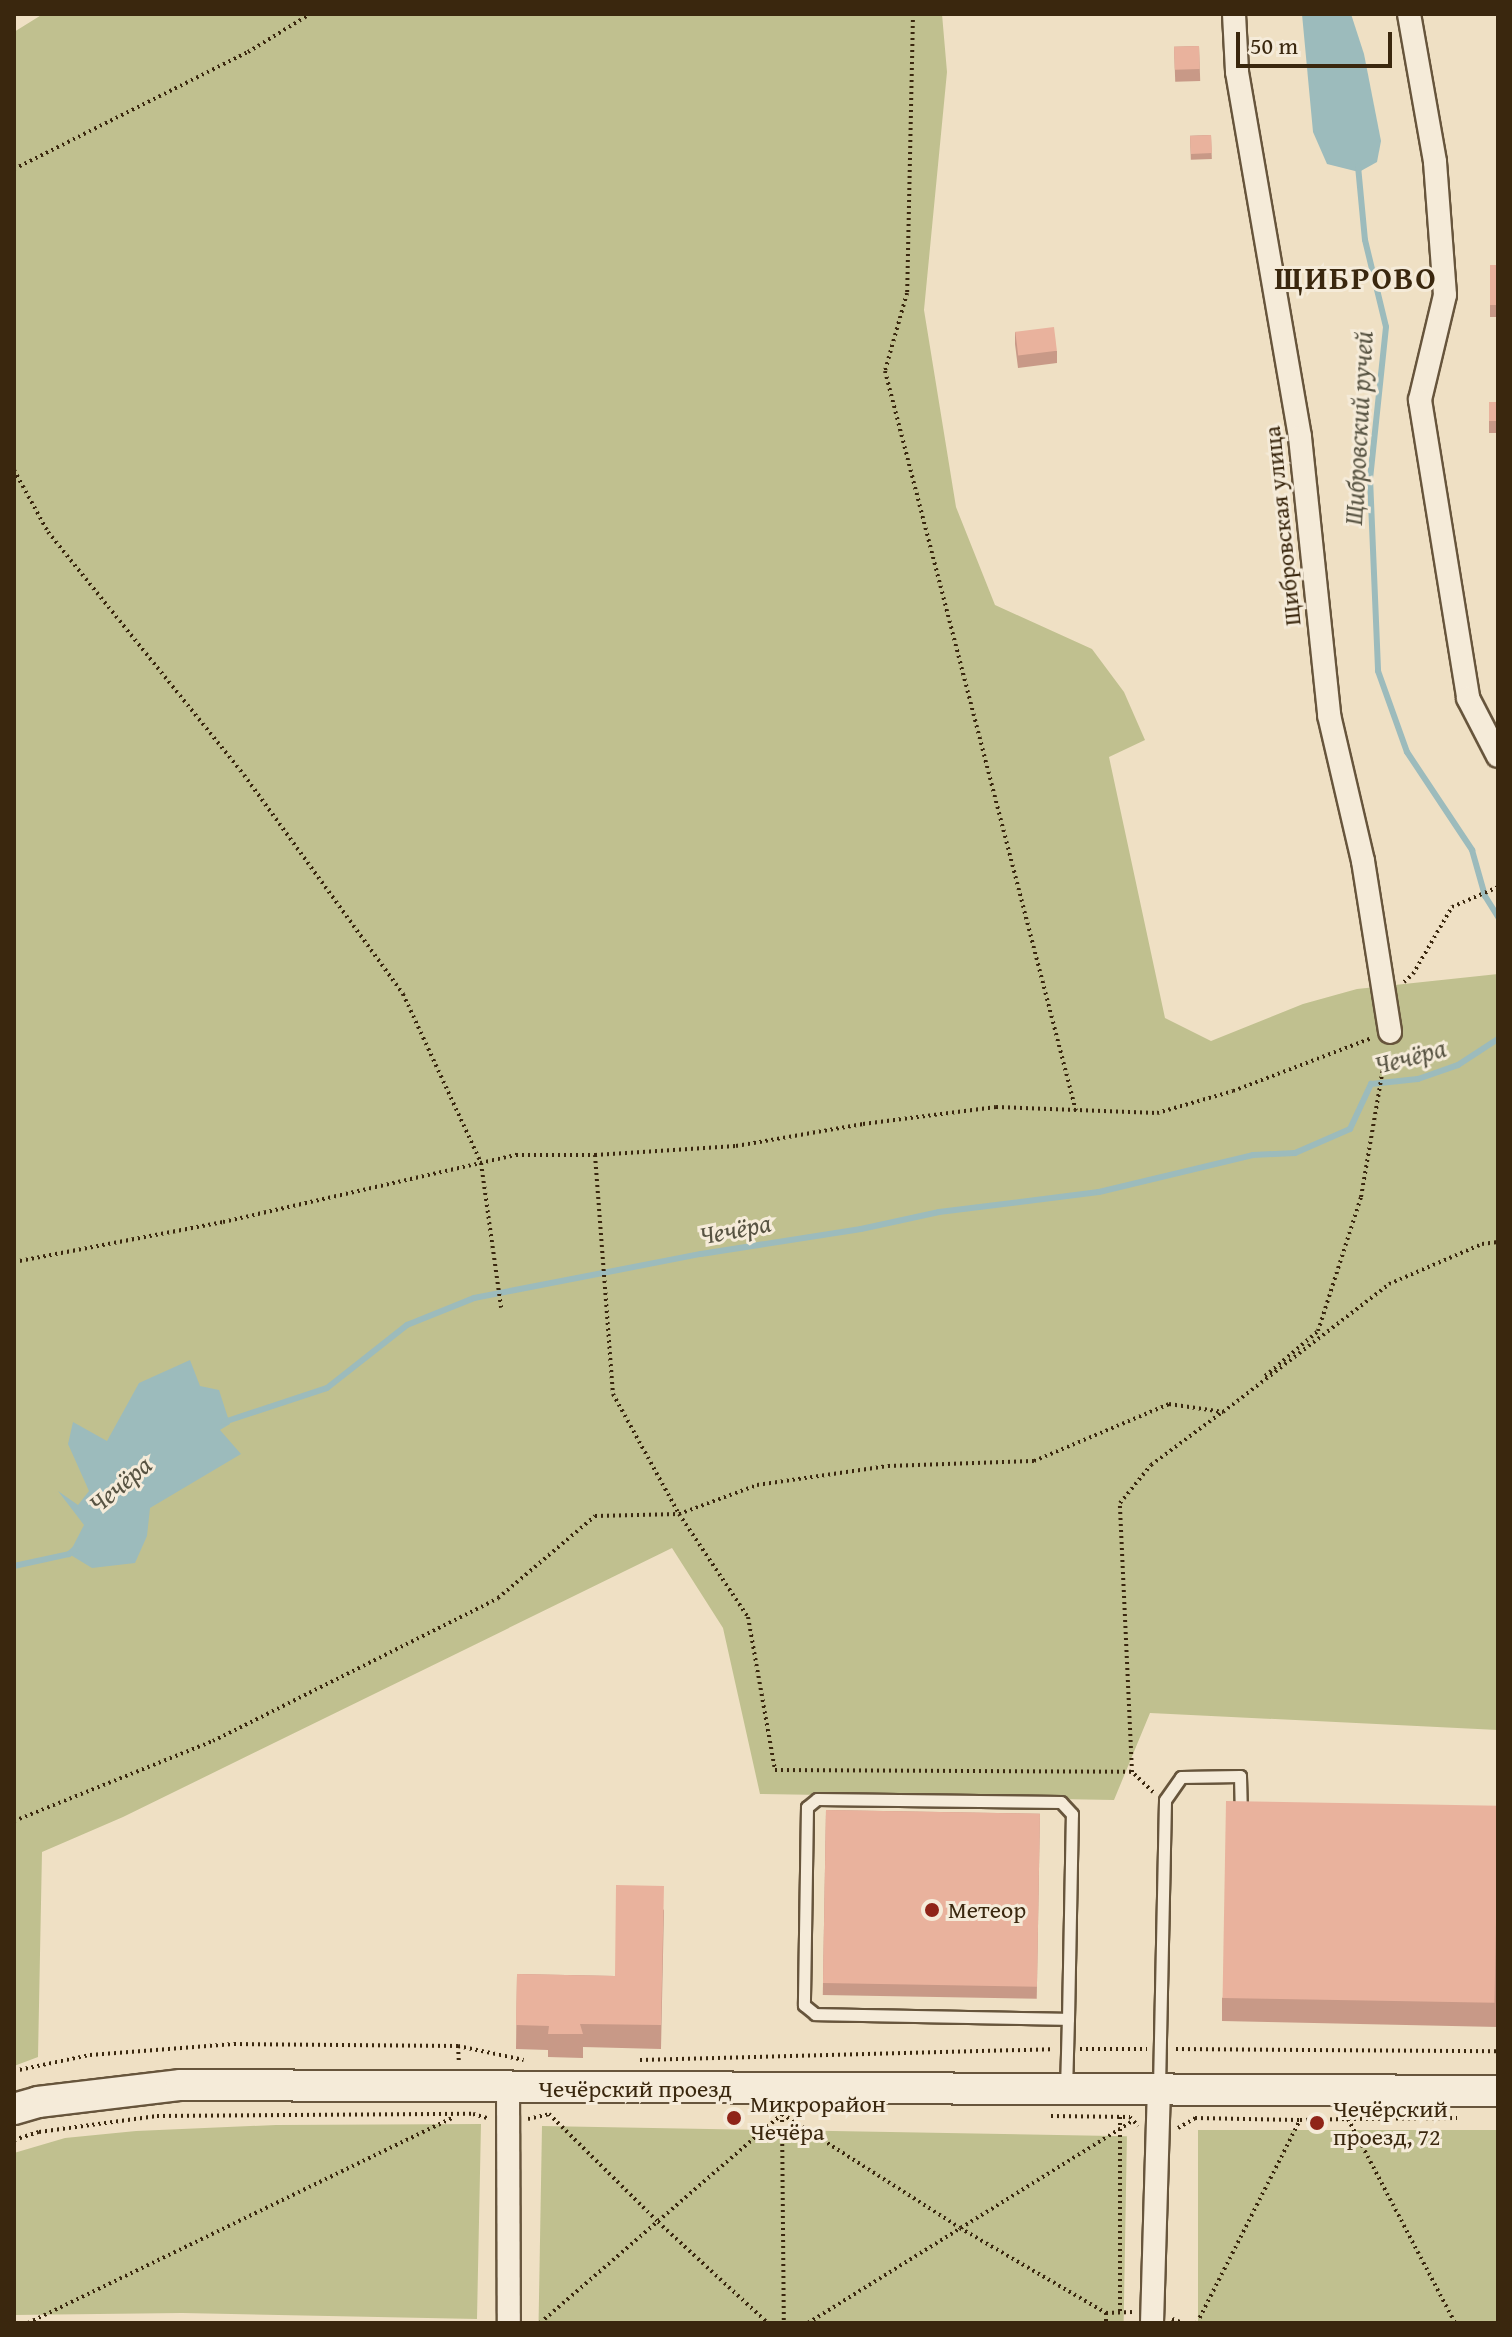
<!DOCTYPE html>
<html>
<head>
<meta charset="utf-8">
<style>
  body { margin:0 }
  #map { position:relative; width:1512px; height:2337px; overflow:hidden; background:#efe0c4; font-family:"Gentium Book Plus",serif }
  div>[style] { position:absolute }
  .green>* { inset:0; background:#c0c08f; transform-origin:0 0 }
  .water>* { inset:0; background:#9cbbbc }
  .stream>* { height:6px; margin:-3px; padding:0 3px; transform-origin:3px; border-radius:3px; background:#9cbbbc }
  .path>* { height:4px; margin-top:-2px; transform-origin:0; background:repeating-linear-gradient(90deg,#3a270e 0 2px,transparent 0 6px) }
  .roads { filter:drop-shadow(2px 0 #67553c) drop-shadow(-2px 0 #67553c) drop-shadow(0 2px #67553c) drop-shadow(0 -2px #67553c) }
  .lane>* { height:11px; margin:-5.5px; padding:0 5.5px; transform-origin:5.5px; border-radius:5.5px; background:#f5ebd9 }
  .street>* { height:22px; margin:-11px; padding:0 11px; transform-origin:11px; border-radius:11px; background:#f5ebd9 }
  .secondary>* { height:30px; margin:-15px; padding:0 15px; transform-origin:15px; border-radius:15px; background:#f5ebd9 }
  .wall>* { inset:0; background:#c89987; transform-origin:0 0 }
  .building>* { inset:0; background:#e9b29d; transform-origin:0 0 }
  .dots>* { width:22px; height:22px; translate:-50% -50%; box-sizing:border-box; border:4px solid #f5ebd9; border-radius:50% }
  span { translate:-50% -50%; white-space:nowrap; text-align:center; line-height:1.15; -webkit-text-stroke:6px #f5ebd9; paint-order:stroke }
  .street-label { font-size:24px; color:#3a270e }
  .poi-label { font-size:24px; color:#3a270e }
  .left { translate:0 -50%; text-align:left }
  .water-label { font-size:26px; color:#575342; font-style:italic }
  .district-label { font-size:32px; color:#3a270e; font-weight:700; letter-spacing:2px }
  .frame { position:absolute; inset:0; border:16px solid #3a270e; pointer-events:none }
  .scale { position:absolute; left:1236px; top:32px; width:156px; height:36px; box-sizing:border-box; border:4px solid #3a270e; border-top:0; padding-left:10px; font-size:24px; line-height:28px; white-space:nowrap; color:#3a270e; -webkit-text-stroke:6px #f5ebd9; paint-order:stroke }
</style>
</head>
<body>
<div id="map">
  <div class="green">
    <i style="clip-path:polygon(43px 14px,942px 14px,947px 72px,924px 310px,956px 507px,995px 605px,1092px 649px,1124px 692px,1145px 740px,1109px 757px,1165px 1018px,1211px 1041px,1303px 1004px,1357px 989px,1498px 974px,1498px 1730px,1150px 1713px,1114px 1800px,760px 1794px,723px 1628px,672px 1548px,123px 1817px,42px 1852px,38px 2057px,14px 2066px,14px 32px)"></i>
    <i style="clip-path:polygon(481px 2124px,477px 2319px,182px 2313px,14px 2315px,14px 2153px,65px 2138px,136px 2131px,276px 2125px)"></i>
    <i style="left:542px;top:2126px;width:585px;height:195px;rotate:1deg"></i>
    <i style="left:1198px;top:2130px;width:300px;height:192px"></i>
  </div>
  <div class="water">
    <i style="clip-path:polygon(1302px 14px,1351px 14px,1364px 54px,1381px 141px,1377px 162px,1359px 172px,1327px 164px,1313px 132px)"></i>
    <i style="clip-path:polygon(190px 1360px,200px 1386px,219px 1390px,230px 1424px,220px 1430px,241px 1454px,150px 1508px,147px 1536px,135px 1563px,92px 1568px,69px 1554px,84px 1525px,58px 1491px,78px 1505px,89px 1491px,68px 1444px,73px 1422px,107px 1441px,139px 1383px)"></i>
  </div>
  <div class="stream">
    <i style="left:1358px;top:166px;width:74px;rotate:84.6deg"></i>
    <i style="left:1365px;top:240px;width:89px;rotate:76.4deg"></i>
    <i style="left:1386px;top:327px;width:152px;rotate:96deg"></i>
    <i style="left:1370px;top:478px;width:193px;rotate:87.6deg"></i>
    <i style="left:1378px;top:671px;width:86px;rotate:70.3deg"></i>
    <i style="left:1407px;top:752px;width:118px;rotate:56.4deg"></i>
    <i style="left:1472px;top:850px;width:48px;rotate:74.2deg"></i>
    <i style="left:1485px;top:896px;width:25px;rotate:58deg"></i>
    <i style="left:224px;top:1422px;width:108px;rotate:-18.3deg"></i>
    <i style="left:327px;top:1388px;width:102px;rotate:-38.2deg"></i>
    <i style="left:407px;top:1325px;width:72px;rotate:-21.9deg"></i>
    <i style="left:474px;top:1298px;width:231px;rotate:-11deg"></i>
    <i style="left:701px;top:1254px;width:162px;rotate:-8.9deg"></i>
    <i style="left:861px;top:1229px;width:80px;rotate:-12.3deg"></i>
    <i style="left:939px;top:1212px;width:161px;rotate:-7.1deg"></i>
    <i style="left:1099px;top:1192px;width:158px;rotate:-13.5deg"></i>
    <i style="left:1253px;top:1155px;width:42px;rotate:-2.7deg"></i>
    <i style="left:1295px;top:1153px;width:60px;rotate:-23.6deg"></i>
    <i style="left:1350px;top:1129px;width:50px;rotate:-65deg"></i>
    <i style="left:1371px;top:1084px;width:47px;rotate:-6.1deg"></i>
    <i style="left:1418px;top:1079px;width:42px;rotate:-19.3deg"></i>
    <i style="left:1458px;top:1065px;width:48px;rotate:-33deg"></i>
    <i style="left:14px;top:1566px;width:56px;rotate:-12.3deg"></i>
    <i style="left:69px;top:1554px;width:8px;rotate:-40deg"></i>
  </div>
  <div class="path">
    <i style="left:913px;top:14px;width:279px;rotate:91.2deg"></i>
    <i style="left:907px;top:293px;width:81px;rotate:105.8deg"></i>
    <i style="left:885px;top:371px;width:764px;rotate:75.53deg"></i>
    <i style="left:14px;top:169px;width:262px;rotate:-26.6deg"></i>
    <i style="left:248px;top:52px;width:73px;rotate:-31.5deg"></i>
    <i style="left:14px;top:470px;width:71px;rotate:61.3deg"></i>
    <i style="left:48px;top:532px;width:312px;rotate:51.1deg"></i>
    <i style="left:244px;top:775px;width:271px;rotate:54deg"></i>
    <i style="left:403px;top:994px;width:186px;rotate:65.2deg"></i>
    <i style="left:481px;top:1163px;width:146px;rotate:82.1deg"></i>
    <i style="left:1404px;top:982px;width:12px;rotate:-42deg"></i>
    <i style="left:1413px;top:974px;width:78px;rotate:-59.8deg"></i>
    <i style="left:1452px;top:907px;width:50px;rotate:-23.5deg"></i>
    <i style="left:595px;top:1155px;width:240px;rotate:85.7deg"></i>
    <i style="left:613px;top:1394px;width:137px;rotate:61.2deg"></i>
    <i style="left:679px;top:1514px;width:124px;rotate:56.2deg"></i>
    <i style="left:748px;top:1617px;width:155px;rotate:80deg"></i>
    <i style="left:775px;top:1770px;width:357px;rotate:0.3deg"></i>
    <i style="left:14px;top:1262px;width:213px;rotate:-10.8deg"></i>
    <i style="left:223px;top:1222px;width:301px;rotate:-12.9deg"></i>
    <i style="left:516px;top:1155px;width:79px"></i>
    <i style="left:595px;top:1155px;width:141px;rotate:-3.7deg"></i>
    <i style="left:736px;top:1146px;width:129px;rotate:-9.8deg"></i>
    <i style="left:863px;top:1124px;width:134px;rotate:-7.3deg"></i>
    <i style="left:996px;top:1107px;width:161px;rotate:2.1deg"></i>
    <i style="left:1157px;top:1113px;width:79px;rotate:-16.1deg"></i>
    <i style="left:1233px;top:1091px;width:149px;rotate:-20.9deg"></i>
    <i style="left:1265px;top:1376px;width:70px;rotate:-40.3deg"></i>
    <i style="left:1318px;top:1331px;width:141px;rotate:-72.2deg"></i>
    <i style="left:1361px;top:1197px;width:149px;rotate:-80.3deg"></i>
    <i style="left:1153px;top:1792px;width:29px;rotate:-136deg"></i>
    <i style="left:1132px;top:1772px;width:269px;rotate:-92.6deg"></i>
    <i style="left:1120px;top:1503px;width:49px;rotate:-50.8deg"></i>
    <i style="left:1151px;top:1465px;width:87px;rotate:-36.6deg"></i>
    <i style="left:14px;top:1821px;width:214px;rotate:-21.9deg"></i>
    <i style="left:213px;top:1741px;width:319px;rotate:-26.6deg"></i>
    <i style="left:498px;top:1598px;width:127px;rotate:-40.2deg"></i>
    <i style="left:595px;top:1516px;width:84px;rotate:-1.4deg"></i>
    <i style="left:679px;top:1514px;width:83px;rotate:-20.4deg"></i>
    <i style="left:757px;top:1485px;width:132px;rotate:-8.3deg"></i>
    <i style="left:888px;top:1466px;width:146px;rotate:-2deg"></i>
    <i style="left:1034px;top:1461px;width:147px;rotate:-22.9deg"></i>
    <i style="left:1169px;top:1404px;width:55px;rotate:8.4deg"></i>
    <i style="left:1223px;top:1412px;width:210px;rotate:-37.6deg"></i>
    <i style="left:1389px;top:1284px;width:101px;rotate:-23.3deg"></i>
    <i style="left:1482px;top:1244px;width:16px;rotate:-7deg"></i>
    <i style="left:458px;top:2046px;width:17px;rotate:87deg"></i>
    <i style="left:1080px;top:2049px;width:67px"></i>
    <i style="left:1176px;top:2049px;width:322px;rotate:0.4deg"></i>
    <i style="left:640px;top:2060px;width:411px;rotate:-1.5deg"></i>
    <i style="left:14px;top:2071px;width:78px;rotate:-11.9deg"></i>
    <i style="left:90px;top:2055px;width:144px;rotate:-4.4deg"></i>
    <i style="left:234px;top:2044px;width:224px;rotate:0.5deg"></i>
    <i style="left:458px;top:2046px;width:67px;rotate:12deg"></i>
    <i style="left:549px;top:2114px;width:153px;rotate:44.7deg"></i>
    <i style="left:658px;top:2222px;width:149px;rotate:42.6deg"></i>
    <i style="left:782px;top:2114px;width:209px;rotate:89.5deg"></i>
    <i style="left:1051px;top:2116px;width:79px;rotate:0.7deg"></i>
    <i style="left:1130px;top:2117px;width:12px;rotate:48deg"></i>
    <i style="left:1120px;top:2117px;width:195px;rotate:90deg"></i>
    <i style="left:528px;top:2119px;width:23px;rotate:-13deg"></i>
    <i style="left:1348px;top:2119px;width:109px;rotate:-0.5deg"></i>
    <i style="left:1178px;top:2128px;width:20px;rotate:-30deg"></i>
    <i style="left:1195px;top:2118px;width:105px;rotate:1.1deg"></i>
    <i style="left:14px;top:2140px;width:26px;rotate:-18deg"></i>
    <i style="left:39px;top:2132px;width:119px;rotate:-7.7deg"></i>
    <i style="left:157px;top:2116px;width:316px;rotate:-0.4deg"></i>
    <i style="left:473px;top:2114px;width:15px;rotate:16deg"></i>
    <i style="left:1106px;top:2313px;width:26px;rotate:-2deg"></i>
    <i style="left:1172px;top:2319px;width:12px;rotate:20deg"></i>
    <i style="left:28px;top:2323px;width:473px;rotate:-25.8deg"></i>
    <i style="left:540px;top:2323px;width:320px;rotate:-40.8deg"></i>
    <i style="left:782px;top:2114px;width:211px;rotate:32.6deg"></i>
    <i style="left:960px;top:2228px;width:169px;rotate:30.2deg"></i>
    <i style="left:1106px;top:2313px;width:10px;rotate:90deg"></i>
    <i style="left:808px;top:2323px;width:383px;rotate:-31.9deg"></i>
    <i style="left:1197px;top:2323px;width:228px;rotate:-63.1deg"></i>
    <i style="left:1300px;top:2120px;width:48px;rotate:-1.2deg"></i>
    <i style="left:1348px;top:2119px;width:230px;rotate:62.3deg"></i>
  </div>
  <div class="roads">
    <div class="lane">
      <i style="left:1159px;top:2087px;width:287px;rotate:-88.8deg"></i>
      <i style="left:1165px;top:1800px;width:28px;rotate:-55deg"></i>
      <i style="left:1181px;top:1777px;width:59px;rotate:-1deg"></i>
      <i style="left:1240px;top:1776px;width:41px;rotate:88.6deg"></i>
      <i style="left:1066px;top:2089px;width:70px;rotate:-88.4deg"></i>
      <i style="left:1068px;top:2019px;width:205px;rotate:-88.9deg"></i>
      <i style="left:1072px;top:1814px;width:16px;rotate:-133deg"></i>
      <i style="left:1061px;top:1802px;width:244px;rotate:-179.3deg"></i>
      <i style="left:817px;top:1799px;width:13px;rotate:141deg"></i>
      <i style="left:807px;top:1807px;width:198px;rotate:90.9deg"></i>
      <i style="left:804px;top:2005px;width:14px;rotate:39deg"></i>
      <i style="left:815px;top:2014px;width:253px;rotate:1.1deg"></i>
    </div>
    <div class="street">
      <i style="left:1234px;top:14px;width:58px;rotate:87deg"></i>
      <i style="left:1237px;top:72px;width:370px;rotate:80.2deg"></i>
      <i style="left:1300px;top:437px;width:280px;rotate:84deg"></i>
      <i style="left:1329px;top:715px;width:150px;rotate:76.9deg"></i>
      <i style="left:1363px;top:861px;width:173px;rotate:81deg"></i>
      <i style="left:1409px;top:14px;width:150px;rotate:80deg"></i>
      <i style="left:1435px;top:162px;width:133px;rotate:85.7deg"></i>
      <i style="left:1445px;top:295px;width:108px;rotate:103.4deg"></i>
      <i style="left:1420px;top:400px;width:302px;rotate:80.8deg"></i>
      <i style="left:1468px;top:698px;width:65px;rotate:62.7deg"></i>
      <i style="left:508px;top:2088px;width:235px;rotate:89.8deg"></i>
      <i style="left:1152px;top:2323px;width:234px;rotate:-88.3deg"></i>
    </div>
    <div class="secondary">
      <i style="left:14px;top:2109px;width:25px;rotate:-16deg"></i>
      <i style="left:38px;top:2102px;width:144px;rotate:-6.8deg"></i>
      <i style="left:181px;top:2085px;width:1317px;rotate:0.26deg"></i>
    </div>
  </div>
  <div class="wall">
    <i style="left:1199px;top:46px;width:35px;height:25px;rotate:88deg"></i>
    <i style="left:1211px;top:135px;width:24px;height:21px;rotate:88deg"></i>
    <i style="left:1490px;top:265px;width:8px;height:52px"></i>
    <i style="clip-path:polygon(1015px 332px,1057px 351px,1057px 363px,1018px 368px,1015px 344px)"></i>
    <i style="left:1489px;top:402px;width:9px;height:31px"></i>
    <i style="clip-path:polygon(1498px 1808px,1498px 2027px,1222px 2021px,1222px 1998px)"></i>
    <i style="left:826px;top:1810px;width:214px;height:185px;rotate:1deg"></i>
    <i style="clip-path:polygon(664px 1909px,661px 2049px,583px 2047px,583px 2058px,548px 2057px,548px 2050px,516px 2049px,517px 1974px,615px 1976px)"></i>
  </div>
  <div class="building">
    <i style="left:1199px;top:46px;width:23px;height:25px;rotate:88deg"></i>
    <i style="left:1211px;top:135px;width:18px;height:21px;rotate:87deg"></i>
    <i style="left:1490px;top:265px;width:8px;height:40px"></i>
    <i style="left:1054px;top:327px;width:24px;height:39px;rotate:83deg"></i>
    <i style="left:1489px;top:402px;width:9px;height:19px"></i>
    <i style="left:1226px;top:1801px;width:272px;height:197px;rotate:1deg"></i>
    <i style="left:826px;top:1810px;width:214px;height:173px;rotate:1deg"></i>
    <i style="clip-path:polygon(616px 1885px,664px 1886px,661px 2025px,580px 2024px,583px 2034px,548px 2034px,549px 2026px,516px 2025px,517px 1974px,615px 1976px)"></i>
  </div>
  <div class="dots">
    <i style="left:932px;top:1910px;background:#8f2418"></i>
    <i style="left:734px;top:2118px;background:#8f2418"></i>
    <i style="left:1317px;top:2123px;background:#8f2418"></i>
  </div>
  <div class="street-label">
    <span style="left:1282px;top:526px;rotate:-96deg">Щибровская улица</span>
    <span style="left:635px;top:2089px">Чечёрский проезд</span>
  </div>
  <div class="poi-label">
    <span class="left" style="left:948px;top:1910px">Метеор</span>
    <span class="left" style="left:750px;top:2118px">Микрорайон<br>Чечёра</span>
    <span class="left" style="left:1333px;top:2123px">Чечёрский<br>проезд, 72</span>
  </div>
  <div class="water-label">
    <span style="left:1358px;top:428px;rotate:-87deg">Щибровский ручей</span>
    <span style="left:1410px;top:1056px;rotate:-15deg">Чечёра</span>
    <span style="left:735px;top:1229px;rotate:-11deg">Чечёра</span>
    <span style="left:120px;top:1484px;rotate:-40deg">Чечёра</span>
  </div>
  <div class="district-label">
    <span style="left:1356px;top:278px">ЩИБРОВО</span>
  </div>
  <div class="frame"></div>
  <div class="scale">50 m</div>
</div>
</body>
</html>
